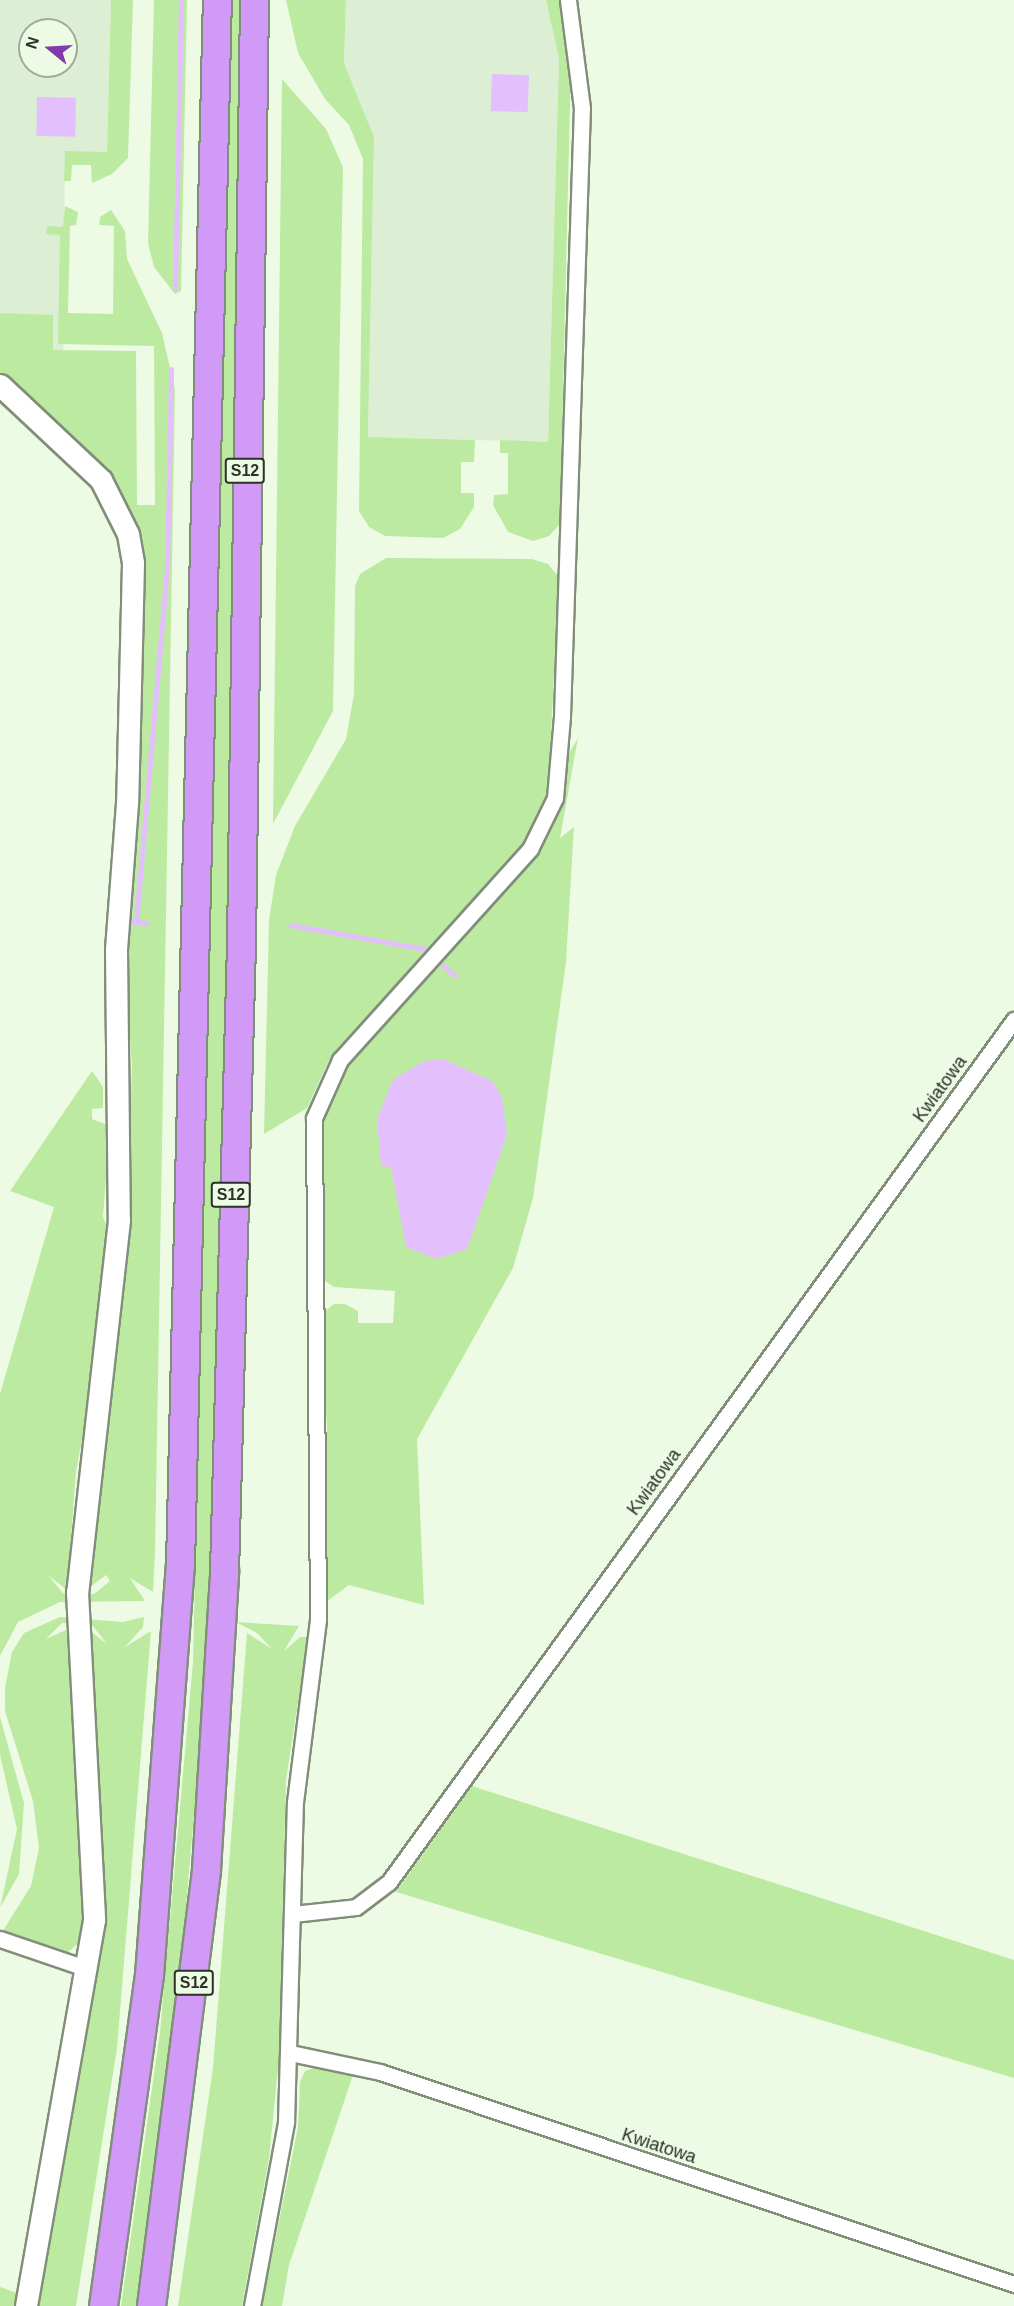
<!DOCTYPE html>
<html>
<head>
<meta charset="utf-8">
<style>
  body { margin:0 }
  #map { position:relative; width:1014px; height:2306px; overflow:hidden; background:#edfbe5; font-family:Helvetica,sans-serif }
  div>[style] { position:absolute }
  .built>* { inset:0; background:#dceed3 }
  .green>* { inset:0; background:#bdeaa1 }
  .water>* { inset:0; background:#e3c0fd; transform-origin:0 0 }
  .stream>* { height:5px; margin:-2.5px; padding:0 2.5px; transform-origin:2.5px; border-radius:2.5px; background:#e3c0fd }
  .roads { filter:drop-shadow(2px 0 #818e7a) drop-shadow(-2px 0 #818e7a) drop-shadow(0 2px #818e7a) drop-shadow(0 -2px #818e7a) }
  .street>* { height:15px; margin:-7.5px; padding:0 7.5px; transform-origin:7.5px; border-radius:7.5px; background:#fff }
  .secondary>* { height:21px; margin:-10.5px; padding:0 10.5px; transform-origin:10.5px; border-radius:10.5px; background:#fff }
  .highway>* { height:27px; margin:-13.5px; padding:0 13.5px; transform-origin:13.5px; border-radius:13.5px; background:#d19af7 }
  span { translate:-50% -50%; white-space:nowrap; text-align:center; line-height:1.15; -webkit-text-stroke:5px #edfbe5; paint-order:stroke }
  .shield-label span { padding:2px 4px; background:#edfbe5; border:2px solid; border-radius:4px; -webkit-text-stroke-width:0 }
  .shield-label { font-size:16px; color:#2b3128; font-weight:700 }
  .street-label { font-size:18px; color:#2b3128 }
  .north { position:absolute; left:18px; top:18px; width:60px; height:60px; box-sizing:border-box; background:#edfbe5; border:2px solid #9faa99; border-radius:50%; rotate:288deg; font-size:16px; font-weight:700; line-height:24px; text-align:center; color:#2b3128 }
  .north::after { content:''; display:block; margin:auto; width:21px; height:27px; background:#823aac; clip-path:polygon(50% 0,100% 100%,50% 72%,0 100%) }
</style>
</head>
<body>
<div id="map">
  <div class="built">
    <i style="clip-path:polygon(evenodd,0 0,111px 0,107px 153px,65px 152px,63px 361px,0 360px,0 0,30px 30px,66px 30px,66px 66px,30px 66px,30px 30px)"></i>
    <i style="clip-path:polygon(346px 0,546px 0,559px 59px,548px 442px,368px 437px,374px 137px,344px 63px)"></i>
  </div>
  <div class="green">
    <i style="clip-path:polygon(111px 0,133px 0,128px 158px,112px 174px,92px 183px,91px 165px,72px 165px,71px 181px,64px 181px,65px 151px,107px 152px)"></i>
    <i style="clip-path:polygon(154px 0,187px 0,181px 291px,175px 294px,154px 267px,148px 243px)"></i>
    <i style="clip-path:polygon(230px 0,243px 0,228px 941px,207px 1663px,175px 2035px,136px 2306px,121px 2306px,160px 2032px,193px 1662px)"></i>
    <i style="clip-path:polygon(286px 0,346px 0,344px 63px,374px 137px,368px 437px,475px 440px,474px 462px,461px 462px,461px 493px,474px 493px,474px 507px,460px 529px,443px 538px,385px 536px,369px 527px,359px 511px,363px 159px,349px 125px,325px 99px,298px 53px)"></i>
    <i style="clip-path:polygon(546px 0,561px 0,571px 61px,560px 524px,549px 536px,533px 541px,508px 532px,493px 505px,494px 495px,508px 494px,508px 453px,500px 453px,500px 440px,548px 442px,559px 59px)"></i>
    <i style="clip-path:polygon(282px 79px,326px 129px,343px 167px,333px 711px,273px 824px)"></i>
    <i style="clip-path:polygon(65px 206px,78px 212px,76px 225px,70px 226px,68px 313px,113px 314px,114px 226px,99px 225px,100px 217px,111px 210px,125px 231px,127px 259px,162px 333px,175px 390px,155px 1554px,153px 1592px,130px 1578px,145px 1601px,60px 1602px,18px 1622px,0 1656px,0 1394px,54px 1207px,10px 1191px,92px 1071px,103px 1087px,103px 1108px,92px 1109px,92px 1119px,110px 1126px,103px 1217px,111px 1238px,101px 1335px,76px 1472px,67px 1590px,48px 1575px,63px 1593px,94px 1594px,110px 1581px,106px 1575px,86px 1590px,121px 1317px,128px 1187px,132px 1064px,123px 962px,135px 538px,127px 508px,92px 458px,0 378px,0 313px,53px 315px,53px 350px,136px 351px,137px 505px,155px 505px,154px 346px,58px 344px,60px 235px,46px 234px,47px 226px,63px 227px)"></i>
    <i style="clip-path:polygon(386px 558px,532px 559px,548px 564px,559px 577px,548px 792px,518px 852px,328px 1062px,307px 1108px,264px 1134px,269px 920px,276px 875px,295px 826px,346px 739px,354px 694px,355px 586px,360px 574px)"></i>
    <i style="clip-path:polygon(578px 738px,560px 838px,574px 827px,566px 962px,533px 1198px,513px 1268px,417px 1439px,424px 1605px,349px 1585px,326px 1602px,327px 1426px,320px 1315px,334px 1304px,345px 1304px,358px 1311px,358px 1323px,393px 1323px,395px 1291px,334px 1287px,322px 1279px,318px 1140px,325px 1102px,344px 1065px,532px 858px,552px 829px,569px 753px)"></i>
    <i style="clip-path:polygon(60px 1617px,123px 1622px,144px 1617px,143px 1627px,125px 1647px,151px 1631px,117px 2048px,76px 2306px,36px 2306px,95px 1985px,105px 1900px,102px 1816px,88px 1711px,88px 1629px,107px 1644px,92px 1625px,62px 1623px,46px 1639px,68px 1629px,86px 1884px,83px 1939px,65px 1955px,6px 1934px,4px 1929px,31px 1886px,39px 1848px,33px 1801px,5px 1711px,5px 1688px,12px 1652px,24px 1633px)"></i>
    <i style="clip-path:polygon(236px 1622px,299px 1626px,284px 1651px,300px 1637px,308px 1637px,286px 1780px,279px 2058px,269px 2159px,242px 2306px,178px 2306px,213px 2068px,247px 1633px,272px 1649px,257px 1633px)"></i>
    <i style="clip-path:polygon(0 1717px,24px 1803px,19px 1874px,0 1908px,17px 1829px,0 1755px)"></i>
    <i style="clip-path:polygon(472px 1786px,1014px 1960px,1014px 2078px,396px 1892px)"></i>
    <i style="clip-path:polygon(320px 2066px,353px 2075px,289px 2265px,282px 2306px,262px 2306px,298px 2127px,300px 2082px,305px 2071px)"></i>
    <i style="clip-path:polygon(0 2287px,20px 2294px,18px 2306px,0 2306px)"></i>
  </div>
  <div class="water">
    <i style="left:492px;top:74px;width:37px;height:37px;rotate:2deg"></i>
    <i style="left:37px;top:97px;width:39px;height:39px;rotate:1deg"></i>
    <i style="clip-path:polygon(443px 1059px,492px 1081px,502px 1097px,507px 1135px,467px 1249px,436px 1259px,406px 1247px,391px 1167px,381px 1166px,377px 1119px,393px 1080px,424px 1061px)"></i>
  </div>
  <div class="stream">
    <i style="left:175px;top:289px;width:289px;rotate:-88.8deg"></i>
    <i style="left:128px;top:921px;width:19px;rotate:6deg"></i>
    <i style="left:136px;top:922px;width:355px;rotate:-85deg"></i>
    <i style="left:167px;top:568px;width:199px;rotate:-88.8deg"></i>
    <i style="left:291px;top:925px;width:136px;rotate:10.2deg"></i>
    <i style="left:425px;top:949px;width:39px;rotate:42deg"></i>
  </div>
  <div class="roads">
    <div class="street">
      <i style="left:293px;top:1914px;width:63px;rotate:-6.3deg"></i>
      <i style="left:356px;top:1907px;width:41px;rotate:-37.1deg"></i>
      <i style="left:389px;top:1882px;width:1065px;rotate:-54.06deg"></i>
      <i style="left:0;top:1939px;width:93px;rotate:18.8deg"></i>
      <i style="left:290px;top:2053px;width:92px;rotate:11.9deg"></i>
      <i style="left:380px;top:2072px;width:669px;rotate:18.49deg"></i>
      <i style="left:252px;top:2306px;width:187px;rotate:-79.5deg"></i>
      <i style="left:286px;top:2122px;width:320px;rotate:-88.4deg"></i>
      <i style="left:295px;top:1802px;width:184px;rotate:-82.8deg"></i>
      <i style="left:318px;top:1619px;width:501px;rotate:-90.46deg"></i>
      <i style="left:314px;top:1118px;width:64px;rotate:-65.9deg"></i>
      <i style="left:340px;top:1060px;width:284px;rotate:-48deg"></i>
      <i style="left:530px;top:849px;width:57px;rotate:-63.9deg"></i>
      <i style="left:555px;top:798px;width:82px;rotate:-85.1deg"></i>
      <i style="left:562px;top:716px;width:608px;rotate:-88.12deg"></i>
      <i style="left:582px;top:108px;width:109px;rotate:-97.4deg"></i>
    </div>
    <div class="secondary">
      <i style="left:0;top:385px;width:139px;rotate:43.2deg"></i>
      <i style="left:101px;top:480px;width:60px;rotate:63.4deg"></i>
      <i style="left:128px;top:534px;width:29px;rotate:80deg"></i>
      <i style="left:133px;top:563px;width:240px;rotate:91.4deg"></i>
      <i style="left:127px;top:803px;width:147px;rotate:94.3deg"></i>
      <i style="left:116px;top:950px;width:270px;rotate:89.4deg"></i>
      <i style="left:119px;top:1220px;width:374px;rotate:96.4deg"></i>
      <i style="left:77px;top:1592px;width:328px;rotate:87deg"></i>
      <i style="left:94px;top:1920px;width:392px;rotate:100deg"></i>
    </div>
    <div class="highway">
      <i style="left:103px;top:2306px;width:334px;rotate:-82.1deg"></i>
      <i style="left:149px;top:1975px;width:411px;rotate:-85.7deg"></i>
      <i style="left:180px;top:1565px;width:1565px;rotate:-88.65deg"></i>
      <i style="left:151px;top:2306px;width:440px;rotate:-82.8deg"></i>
      <i style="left:206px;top:1869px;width:298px;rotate:-86.5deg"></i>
      <i style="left:224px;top:1572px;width:629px;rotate:-88.45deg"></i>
      <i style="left:241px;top:943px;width:943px;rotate:-89.21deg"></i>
    </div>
  </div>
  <div class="shield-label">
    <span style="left:245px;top:471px">S12</span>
    <span style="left:231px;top:1195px">S12</span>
    <span style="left:194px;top:1983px">S12</span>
  </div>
  <div class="street-label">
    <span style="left:940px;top:1089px;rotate:-54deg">Kwiatowa</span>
    <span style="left:654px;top:1482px;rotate:-54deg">Kwiatowa</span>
    <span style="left:659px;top:2146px;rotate:18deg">Kwiatowa</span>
  </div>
  <div class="north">N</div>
</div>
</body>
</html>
